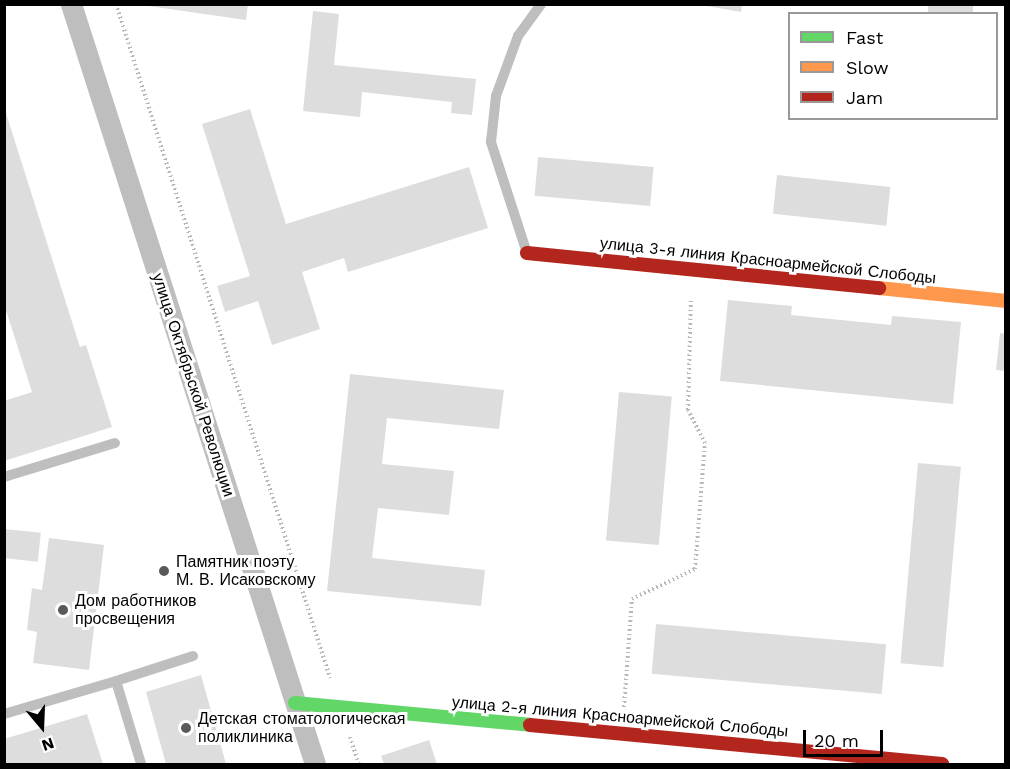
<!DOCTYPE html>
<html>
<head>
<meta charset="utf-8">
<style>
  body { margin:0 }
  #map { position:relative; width:1010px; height:769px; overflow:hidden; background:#fff; font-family:"Work Sans",sans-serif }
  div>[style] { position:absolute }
  .building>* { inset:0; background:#ddd; transform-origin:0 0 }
  .path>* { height:4px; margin-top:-2px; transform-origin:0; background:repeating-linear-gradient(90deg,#b8b8b8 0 1.5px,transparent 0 4.5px) }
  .lane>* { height:10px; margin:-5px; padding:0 5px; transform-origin:5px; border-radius:5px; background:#bebebe }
  .street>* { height:21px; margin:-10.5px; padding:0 10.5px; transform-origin:10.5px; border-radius:10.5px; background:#bebebe }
  .fast>* { height:14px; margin:-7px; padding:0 7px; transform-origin:7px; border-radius:7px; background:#63d668 }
  .slow>* { height:14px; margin:-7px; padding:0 7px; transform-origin:7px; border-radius:7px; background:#ff974d }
  .jam>* { height:14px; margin:-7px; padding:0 7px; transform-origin:7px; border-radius:7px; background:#b3261e }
  .dots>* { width:16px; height:16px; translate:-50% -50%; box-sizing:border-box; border:3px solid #fff; border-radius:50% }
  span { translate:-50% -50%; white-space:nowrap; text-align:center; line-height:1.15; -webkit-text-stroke:6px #fff; paint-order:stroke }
  .street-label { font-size:16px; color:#000 }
  .poi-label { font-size:16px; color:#000 }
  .left { translate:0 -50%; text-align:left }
  .frame { position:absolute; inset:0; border:6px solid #000; pointer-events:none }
  .legend { position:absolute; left:788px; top:12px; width:210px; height:108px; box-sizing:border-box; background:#fff; border:2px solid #999; margin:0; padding:8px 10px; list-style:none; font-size:18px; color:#000 }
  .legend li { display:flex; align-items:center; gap:12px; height:30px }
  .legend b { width:30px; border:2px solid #999 }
  .north { position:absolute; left:12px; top:697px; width:60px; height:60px; -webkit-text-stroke:4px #fff; paint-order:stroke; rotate:161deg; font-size:16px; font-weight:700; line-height:24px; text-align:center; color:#000 }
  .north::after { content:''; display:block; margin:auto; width:21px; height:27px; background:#000; clip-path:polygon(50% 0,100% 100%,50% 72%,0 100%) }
  .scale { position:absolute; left:803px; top:730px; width:80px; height:27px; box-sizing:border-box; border:3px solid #000; border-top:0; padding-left:8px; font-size:18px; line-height:21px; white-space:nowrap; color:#000; -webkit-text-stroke:4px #fff; paint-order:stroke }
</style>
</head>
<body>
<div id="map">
  <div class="building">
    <i style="clip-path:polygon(135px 4px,248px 4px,246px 20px)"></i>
    <i style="left:928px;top:4px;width:45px;height:10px"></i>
    <i style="clip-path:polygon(701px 5px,742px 5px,741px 12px)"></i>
    <i style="clip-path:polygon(313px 11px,339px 14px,334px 65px,476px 79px,472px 115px,451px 113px,452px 102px,362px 92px,360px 117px,303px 111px)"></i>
    <i style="clip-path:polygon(250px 109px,286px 224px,469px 167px,488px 228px,348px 272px,344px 258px,302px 272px,320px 329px,272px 345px,258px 301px,225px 312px,217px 286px,250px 276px,202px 124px)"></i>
    <i style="clip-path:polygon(5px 110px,80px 347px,86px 345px,112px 427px,4px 461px,4px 401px,32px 392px,4px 304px)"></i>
    <i style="left:538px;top:157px;width:116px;height:39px;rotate:5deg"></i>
    <i style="left:777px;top:175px;width:114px;height:39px;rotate:6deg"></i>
    <i style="clip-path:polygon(728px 300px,792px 306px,791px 315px,891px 325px,892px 316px,961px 322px,953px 404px,720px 381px)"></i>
    <i style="clip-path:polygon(1000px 333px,1006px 334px,1006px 371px,996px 370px)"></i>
    <i style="clip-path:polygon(350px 374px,504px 390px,499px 429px,387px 418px,382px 464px,454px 471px,449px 515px,378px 508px,372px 558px,485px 570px,481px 606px,327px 591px)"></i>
    <i style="left:619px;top:392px;width:53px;height:149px;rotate:5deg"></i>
    <i style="left:918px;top:463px;width:43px;height:201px;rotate:5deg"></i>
    <i style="left:4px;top:529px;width:37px;height:29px;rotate:6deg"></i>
    <i style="clip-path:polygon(49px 538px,104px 545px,89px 670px,33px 663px,37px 632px,27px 630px,32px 588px,42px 590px)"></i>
    <i style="left:656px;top:624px;width:231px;height:50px;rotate:5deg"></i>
    <i style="clip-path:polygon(201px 675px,226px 764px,166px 764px,146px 692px)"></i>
    <i style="clip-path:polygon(87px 714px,103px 764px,4px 764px,4px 739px)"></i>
    <i style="clip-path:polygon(429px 740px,437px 764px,384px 764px,381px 756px)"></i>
  </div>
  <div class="path">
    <i style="left:116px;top:4px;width:707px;rotate:72.38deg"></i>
    <i style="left:624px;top:707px;width:108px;rotate:-85.8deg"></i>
    <i style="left:632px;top:599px;width:70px;rotate:-25.5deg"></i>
    <i style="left:695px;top:569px;width:126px;rotate:-85.5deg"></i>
    <i style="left:705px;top:443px;width:37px;rotate:-117deg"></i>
    <i style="left:688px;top:410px;width:112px;rotate:-88.5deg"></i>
    <i style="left:350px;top:737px;width:28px;rotate:72deg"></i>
  </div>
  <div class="lane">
    <i style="left:526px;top:250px;width:114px;rotate:-108deg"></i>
    <i style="left:491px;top:142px;width:46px;rotate:-83.8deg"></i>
    <i style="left:496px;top:96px;width:64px;rotate:-69.9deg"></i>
    <i style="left:518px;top:36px;width:39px;rotate:-54deg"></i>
    <i style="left:4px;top:477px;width:116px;rotate:-17deg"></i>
    <i style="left:116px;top:681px;width:81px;rotate:-18deg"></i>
    <i style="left:4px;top:714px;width:117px;rotate:-16.4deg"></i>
    <i style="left:116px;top:681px;width:87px;rotate:73.2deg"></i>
  </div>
  <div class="street">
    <i style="left:71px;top:4px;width:798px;rotate:72.2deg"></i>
  </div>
  <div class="fast">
    <i style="left:295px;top:703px;width:236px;rotate:5.3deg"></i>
  </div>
  <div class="slow">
    <i style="left:879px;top:288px;width:128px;rotate:5.8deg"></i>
  </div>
  <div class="jam">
    <i style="left:527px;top:253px;width:354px;rotate:5.7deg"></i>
    <i style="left:530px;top:725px;width:414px;rotate:5.4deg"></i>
  </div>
  <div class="dots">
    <i style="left:164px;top:571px;background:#595959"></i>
    <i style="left:63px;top:610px;background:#595959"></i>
    <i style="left:186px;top:728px;background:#595959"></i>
  </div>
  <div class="street-label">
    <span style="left:768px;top:261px;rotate:6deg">улица 3-я линия Красноармейской Слободы</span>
    <span style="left:193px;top:385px;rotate:72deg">улица Октябрьской Революции</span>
    <span style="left:620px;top:717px;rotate:5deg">улица 2-я линия Красноармейской Слободы</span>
  </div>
  <div class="poi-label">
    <span class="left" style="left:176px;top:571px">Памятник поэту<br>М. В. Исаковскому</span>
    <span class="left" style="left:75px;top:610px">Дом работников<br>просвещения</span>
    <span class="left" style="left:198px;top:728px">Детская стоматологическая<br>поликлиника</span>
  </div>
  <div class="frame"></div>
  <ul class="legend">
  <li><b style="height:8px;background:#63d668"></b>Fast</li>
  <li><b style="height:8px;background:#ff974d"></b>Slow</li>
  <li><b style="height:8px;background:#b3261e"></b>Jam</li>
  </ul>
  <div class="north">N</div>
  <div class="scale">20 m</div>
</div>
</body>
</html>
